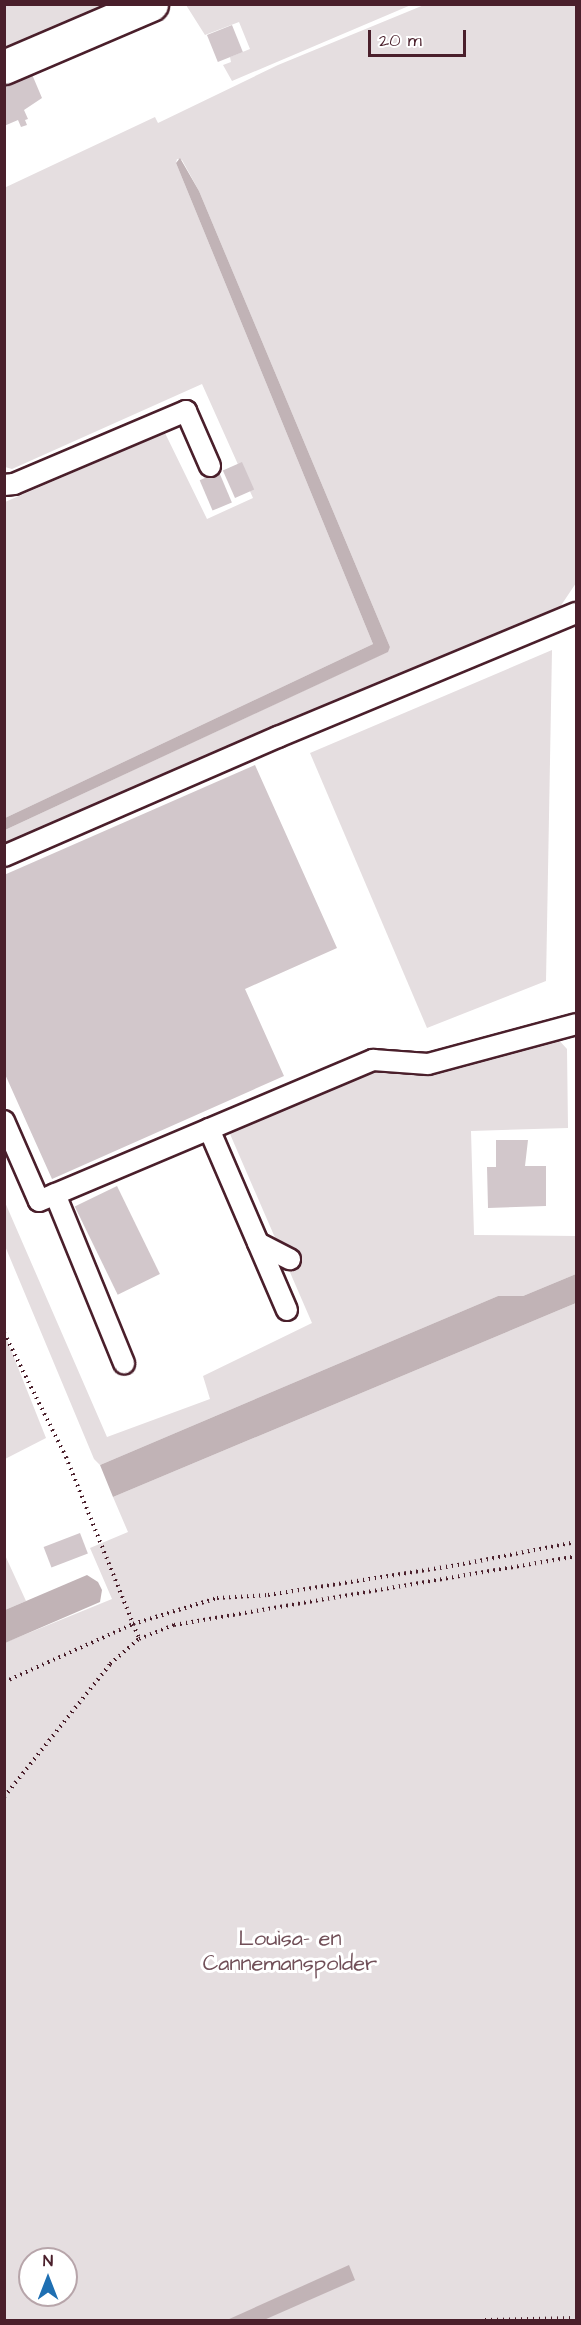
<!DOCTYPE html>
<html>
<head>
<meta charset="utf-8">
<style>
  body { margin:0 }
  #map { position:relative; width:581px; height:2325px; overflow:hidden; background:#fff; font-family:"Architects Daughter",sans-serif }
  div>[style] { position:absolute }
  .green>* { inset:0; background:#e5dee0 }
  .water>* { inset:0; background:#c1b3b6 }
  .building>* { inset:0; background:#d2c7cb; transform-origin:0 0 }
  .path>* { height:4px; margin-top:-2px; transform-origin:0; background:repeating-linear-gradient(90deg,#4a1f2b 0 1.5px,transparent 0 6px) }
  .roads { filter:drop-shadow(2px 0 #4a1f2b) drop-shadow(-2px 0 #4a1f2b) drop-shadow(0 2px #4a1f2b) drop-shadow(0 -2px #4a1f2b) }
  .lane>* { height:20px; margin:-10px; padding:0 10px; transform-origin:10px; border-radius:10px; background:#fff }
  .street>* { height:33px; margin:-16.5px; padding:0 16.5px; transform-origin:16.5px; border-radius:16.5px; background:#fff }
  span { translate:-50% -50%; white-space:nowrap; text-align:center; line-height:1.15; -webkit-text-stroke:6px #fff; paint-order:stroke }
  .park-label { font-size:22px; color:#714f58 }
  .frame { position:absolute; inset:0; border:6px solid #4a1f2b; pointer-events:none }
  .north { position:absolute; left:18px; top:2247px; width:60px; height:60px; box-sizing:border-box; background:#fff; border:2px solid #b7a5aa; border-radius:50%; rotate:0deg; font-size:16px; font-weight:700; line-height:24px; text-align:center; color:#4a1f2b }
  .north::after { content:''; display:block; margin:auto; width:21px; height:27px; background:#1f6fb2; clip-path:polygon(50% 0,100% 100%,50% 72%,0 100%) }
  .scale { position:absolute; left:368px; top:30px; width:98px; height:27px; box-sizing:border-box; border:3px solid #4a1f2b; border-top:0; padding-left:8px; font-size:18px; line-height:21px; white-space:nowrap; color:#4a1f2b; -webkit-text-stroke:4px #fff; paint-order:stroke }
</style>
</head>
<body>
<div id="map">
  <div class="green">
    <i style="clip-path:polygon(5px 5px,124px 5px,5px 53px)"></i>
    <i style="clip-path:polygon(186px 5px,411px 5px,232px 81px,223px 65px,231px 62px,230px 57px,250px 49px,239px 22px,205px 35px)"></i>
    <i style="clip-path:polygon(424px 5px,576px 5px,576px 583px,560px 607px,551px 616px,5px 849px,5px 830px,387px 652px,390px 647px,199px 191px,182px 160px,177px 159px,176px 163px,373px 644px,5px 818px,5px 502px,165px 433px,207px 519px,253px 498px,202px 384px,12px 469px,5px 467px,4px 188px,155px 117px,158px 123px,278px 65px)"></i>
    <i style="clip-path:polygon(552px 650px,546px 981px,427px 1028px,310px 753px)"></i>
    <i style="clip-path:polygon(539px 1037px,557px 1038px,567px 1049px,568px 1128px,471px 1131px,474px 1235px,576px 1236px,576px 1274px,523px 1296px,498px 1296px,100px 1465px,94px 1459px,5px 1246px,4px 1200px,107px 1437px,210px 1399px,203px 1376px,312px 1323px,230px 1134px,235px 1128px,347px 1077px,383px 1072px,435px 1072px,465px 1067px,508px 1053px)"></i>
    <i style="clip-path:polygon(evenodd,576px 1303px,576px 2320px,5px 2320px,4px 1643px,112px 1599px,90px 1548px,128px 1532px,113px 1497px,576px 1303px,30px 2259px,66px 2259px,66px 2295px,30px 2295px,30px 2259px)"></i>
    <i style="clip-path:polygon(5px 1335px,46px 1438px,5px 1459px,4px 1459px)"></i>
    <i style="clip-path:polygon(4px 1553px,26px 1601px,5px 1610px,4px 1610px)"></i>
  </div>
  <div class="water">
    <i style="clip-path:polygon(180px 158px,199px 191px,390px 647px,388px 652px,5px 830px,5px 818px,373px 644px,176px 163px)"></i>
    <i style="clip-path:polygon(576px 1274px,576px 1303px,113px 1497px,100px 1465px,498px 1296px,523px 1296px)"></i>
    <i style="clip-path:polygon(87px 1575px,98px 1582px,102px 1590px,100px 1602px,5px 1643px,5px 1610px)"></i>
    <i style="clip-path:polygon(349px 2265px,355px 2280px,264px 2320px,227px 2320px)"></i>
  </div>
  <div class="building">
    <i style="left:232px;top:25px;width:29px;height:27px;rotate:68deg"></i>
    <i style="clip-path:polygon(31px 72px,42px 98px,24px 110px,28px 119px,25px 120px,27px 125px,21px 127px,18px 120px,4px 126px,4px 83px)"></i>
    <i style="left:242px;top:462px;width:30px;height:21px;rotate:66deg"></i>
    <i style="left:219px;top:472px;width:33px;height:21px;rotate:67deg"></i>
    <i style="clip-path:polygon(255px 765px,337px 948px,245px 989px,284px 1076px,52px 1179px,4px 1072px,4px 875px)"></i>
    <i style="clip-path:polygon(496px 1140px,528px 1140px,525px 1166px,546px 1166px,546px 1206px,488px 1208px,487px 1167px,496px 1167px)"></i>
    <i style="left:117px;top:1186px;width:98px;height:47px;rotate:64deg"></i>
    <i style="left:80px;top:1533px;width:22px;height:39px;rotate:69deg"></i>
  </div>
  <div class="path">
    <i style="left:4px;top:1333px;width:139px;rotate:63.4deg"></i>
    <i style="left:66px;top:1457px;width:196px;rotate:68.1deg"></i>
    <i style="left:4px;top:1682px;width:141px;rotate:-24.2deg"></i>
    <i style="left:133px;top:1624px;width:88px;rotate:-17.2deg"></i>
    <i style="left:217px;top:1598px;width:51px;rotate:-3.4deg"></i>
    <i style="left:268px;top:1595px;width:197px;rotate:-9deg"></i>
    <i style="left:463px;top:1564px;width:115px;rotate:-11deg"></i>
    <i style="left:4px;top:1797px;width:170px;rotate:-51.4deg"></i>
    <i style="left:110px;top:1664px;width:38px;rotate:-41deg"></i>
    <i style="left:139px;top:1639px;width:38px;rotate:-22deg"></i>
    <i style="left:174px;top:1625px;width:408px;rotate:-9.7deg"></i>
    <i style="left:485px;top:2320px;width:91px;rotate:-1.3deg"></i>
  </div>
  <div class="roads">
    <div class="lane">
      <i style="left:4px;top:485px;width:10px;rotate:-6deg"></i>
      <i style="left:14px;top:484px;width:187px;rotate:-23deg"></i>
      <i style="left:186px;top:411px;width:60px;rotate:66.4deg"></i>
      <i style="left:4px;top:856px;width:299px;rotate:-23.5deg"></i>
      <i style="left:278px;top:737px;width:323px;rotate:-22.6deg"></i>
      <i style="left:4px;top:1121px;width:87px;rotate:66.4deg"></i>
      <i style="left:39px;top:1201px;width:363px;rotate:-22.9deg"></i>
      <i style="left:373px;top:1060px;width:55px;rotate:4.2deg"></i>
      <i style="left:428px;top:1064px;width:153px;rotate:-15.1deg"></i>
      <i style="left:209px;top:1129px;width:197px;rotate:66.7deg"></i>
      <i style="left:55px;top:1194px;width:183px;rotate:67.8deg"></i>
      <i style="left:258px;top:1243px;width:36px;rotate:27deg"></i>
    </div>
    <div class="street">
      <i style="left:4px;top:67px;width:160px;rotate:-23.2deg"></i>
    </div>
  </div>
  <div class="park-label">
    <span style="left:290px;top:1951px">Louisa- en<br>Cannemanspolder</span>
  </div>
  <div class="frame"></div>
  <div class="north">N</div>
  <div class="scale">20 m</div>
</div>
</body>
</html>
